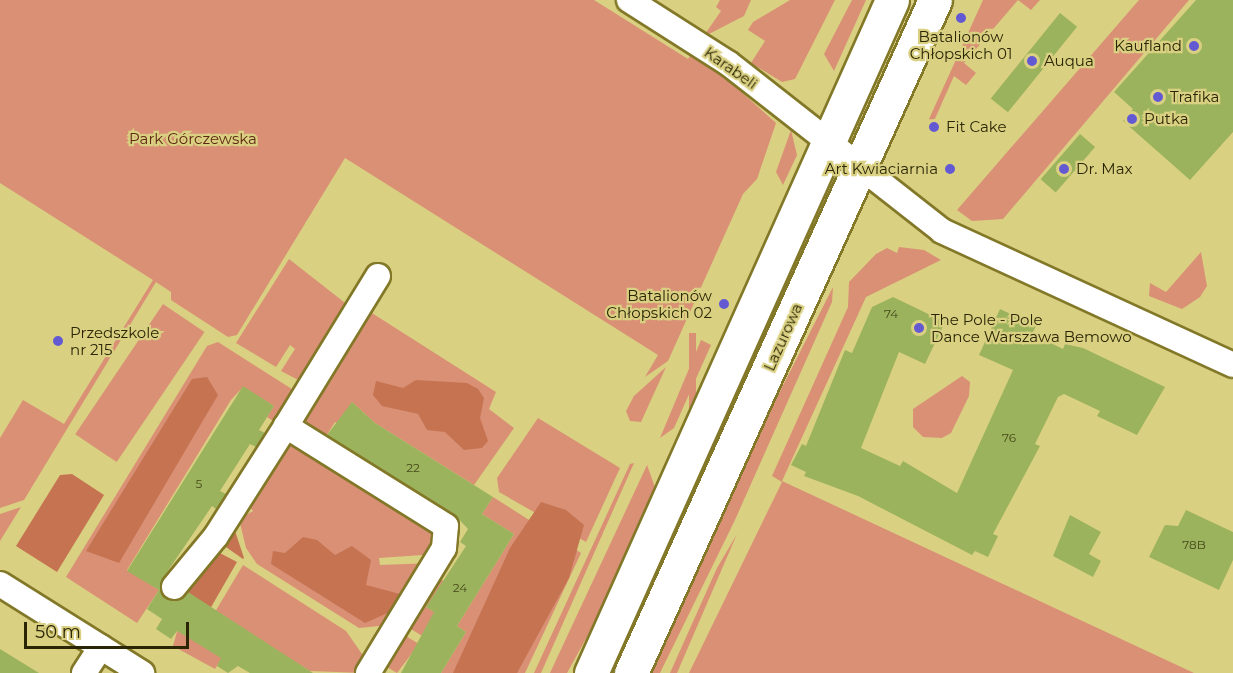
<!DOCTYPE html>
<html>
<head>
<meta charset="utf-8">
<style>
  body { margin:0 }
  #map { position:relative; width:1233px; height:673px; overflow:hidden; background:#dad082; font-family:Montserrat,sans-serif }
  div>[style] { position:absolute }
  .green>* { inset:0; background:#d99075; transform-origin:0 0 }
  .forest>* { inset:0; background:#c67352 }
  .building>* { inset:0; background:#9cb35d; transform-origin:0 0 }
  .roads { filter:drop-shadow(2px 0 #827828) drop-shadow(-2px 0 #827828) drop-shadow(0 2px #827828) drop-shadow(0 -2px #827828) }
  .street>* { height:24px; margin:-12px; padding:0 12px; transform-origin:12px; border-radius:12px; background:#fff }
  .secondary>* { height:33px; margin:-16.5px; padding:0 16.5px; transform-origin:16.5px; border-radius:16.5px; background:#fff }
  .dots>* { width:16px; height:16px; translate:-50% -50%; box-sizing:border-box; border:3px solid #dad082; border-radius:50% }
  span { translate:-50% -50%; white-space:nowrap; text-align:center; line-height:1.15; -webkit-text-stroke:4.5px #dad082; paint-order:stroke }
  .number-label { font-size:12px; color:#46491b }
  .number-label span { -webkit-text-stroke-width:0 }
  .poi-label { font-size:15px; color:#2a2605 }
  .right { translate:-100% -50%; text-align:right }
  .left { translate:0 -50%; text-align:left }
  .street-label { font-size:15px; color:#2a2605 }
  .park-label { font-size:15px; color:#5d2710 }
  .scale { position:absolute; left:24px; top:622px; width:165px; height:27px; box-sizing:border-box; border:3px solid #2a2605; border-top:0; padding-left:8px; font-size:18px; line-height:21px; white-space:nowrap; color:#2a2605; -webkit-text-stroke:4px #dad082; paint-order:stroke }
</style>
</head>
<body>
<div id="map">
  <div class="green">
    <i style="clip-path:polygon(0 0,594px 0,688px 59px,694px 50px,776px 123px,757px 179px,743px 194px,668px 361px,645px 377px,658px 355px,345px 158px,237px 335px,228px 337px,171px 300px,171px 292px,156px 282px,24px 500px,0 508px,0 438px,23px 400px,64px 424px,153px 280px,0 183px)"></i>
    <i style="clip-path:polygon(720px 0,751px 0,744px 16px,703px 37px,721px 11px,716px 7px)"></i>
    <i style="clip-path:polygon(790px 0,835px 0,795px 79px,782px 82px,751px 63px,765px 41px,748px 30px,753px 22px)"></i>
    <i style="clip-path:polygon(852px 0,866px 0,834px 71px,824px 54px)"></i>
    <i style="clip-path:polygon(983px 0,1040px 0,1031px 10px,1018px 0,964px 63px,976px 73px,966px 85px,954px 76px,934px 121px,929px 119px)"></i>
    <i style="clip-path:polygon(1139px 0,1189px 0,1003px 219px,972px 221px,957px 210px)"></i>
    <i style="clip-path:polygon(791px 130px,797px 155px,783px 185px,776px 172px)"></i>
    <i style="clip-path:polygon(899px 247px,924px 250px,941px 260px,866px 297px,782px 481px,1194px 673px,689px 673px,782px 482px,772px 476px,848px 307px,849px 282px,876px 254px,887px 248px,897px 253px)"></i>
    <i style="clip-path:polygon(1201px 252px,1207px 286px,1200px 297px,1182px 309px,1149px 296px,1150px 283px,1166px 292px)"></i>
    <i style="clip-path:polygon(289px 259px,349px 306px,302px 382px,281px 371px,295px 349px,290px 345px,276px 367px,236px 343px)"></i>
    <i style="clip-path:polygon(833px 287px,832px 302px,735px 520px,660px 673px,649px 673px,742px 466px)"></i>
    <i style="left:163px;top:304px;width:50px;height:157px;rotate:34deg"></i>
    <i style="clip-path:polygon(364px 308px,496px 392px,489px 409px,514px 428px,474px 485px,375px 423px,352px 402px,341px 420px,344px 427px,335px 422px,325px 438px,400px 478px,394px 487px,305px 432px,300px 415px)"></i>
    <i style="left:689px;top:333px;width:7px;height:100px"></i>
    <i style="clip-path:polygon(701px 340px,711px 345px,674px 428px,660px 438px)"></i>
    <i style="clip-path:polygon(218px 342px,295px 391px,279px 425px,267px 417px,274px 406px,243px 387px,231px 400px,127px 570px,159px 590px,137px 623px,66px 577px,207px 346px)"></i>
    <i style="clip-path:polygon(666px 367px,641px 422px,630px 421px,626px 411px,634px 396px)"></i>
    <i style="clip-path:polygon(962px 376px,970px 382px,969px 396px,951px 433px,942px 438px,923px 437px,913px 427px,913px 409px)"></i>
    <i style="clip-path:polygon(720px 415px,726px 418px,704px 480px,618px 673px,604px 673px)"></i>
    <i style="clip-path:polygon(538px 418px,620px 468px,586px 542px,499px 492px,497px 478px)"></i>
    <i style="clip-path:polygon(295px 437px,437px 526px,437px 554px,379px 558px,380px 565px,433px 563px,389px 625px,359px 628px,257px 564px,246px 548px,239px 519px,253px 511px,248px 505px,285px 440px)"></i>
    <i style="clip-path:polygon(634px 463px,541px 673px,534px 673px,630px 464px)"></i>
    <i style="clip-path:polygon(647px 465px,656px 490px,603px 608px,567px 673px,550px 673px)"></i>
    <i style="clip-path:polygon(493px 497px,581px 553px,525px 673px,441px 673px,466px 632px,457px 626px,514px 534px,482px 514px)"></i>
    <i style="clip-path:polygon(21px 507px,0 541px,0 514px)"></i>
    <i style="clip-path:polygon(737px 534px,677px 673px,670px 673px,717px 568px)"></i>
    <i style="clip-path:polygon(243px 565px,346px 631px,362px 654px,363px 673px,310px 671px,215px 612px)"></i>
    <i style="clip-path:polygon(438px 577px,445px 582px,426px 607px,436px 613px,424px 637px,406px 626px)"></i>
    <i style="clip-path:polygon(178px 628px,223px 656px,215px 669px,173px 646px)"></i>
    <i style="clip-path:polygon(401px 633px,419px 644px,397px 673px,382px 664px)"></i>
  </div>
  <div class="forest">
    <i style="clip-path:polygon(207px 377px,218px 395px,119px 563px,86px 551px,192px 379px)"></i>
    <i style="clip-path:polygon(416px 380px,467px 383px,478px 389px,484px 398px,480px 418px,488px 441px,482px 448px,464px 450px,445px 432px,427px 430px,418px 414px,382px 406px,373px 395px,376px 381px,403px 388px)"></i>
    <i style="clip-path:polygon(72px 474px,104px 495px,57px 572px,16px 546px,60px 475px)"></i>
    <i style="clip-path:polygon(541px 502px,566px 510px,584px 525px,569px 578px,517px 673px,453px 673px,510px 548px)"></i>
    <i style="clip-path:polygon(233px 525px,244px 558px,243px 559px,223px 545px)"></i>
    <i style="clip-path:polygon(303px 537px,317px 540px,335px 555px,352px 546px,371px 560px,366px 585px,400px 594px,392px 611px,365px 623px,271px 564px,273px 551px,285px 553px)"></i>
    <i style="clip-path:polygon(216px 551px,237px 562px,210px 609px,182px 588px)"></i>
  </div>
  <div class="building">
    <i style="clip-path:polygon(1196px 0,1233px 0,1233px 132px,1190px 180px,1123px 121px,1133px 109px,1114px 92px)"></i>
    <i style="left:1060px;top:13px;width:22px;height:110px;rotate:39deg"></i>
    <i style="left:1080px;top:134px;width:20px;height:60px;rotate:41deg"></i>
    <i style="clip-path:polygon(893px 297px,945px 322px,925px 364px,899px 352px,861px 448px,900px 466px,903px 461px,957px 493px,1013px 370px,979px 355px,1000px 309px,1036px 326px,1032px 334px,1063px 349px,1065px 344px,1083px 348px,1165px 387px,1137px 435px,1097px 416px,1100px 411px,1064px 394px,1058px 397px,1035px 444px,1040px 446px,993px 534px,998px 536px,988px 557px,975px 551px,972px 555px,858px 496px,804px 476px,806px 472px,791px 465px,802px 444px,806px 446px,845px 350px,852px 353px,872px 307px)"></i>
    <i style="clip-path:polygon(243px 386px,274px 406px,259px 430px,265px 433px,256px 447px,250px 444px,220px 491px,226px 494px,216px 509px,212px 506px,163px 578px,161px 591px,172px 601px,188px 592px,313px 673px,250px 673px,238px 666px,228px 673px,217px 666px,221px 658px,177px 631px,171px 639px,156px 629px,162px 619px,147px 609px,159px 590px,127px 571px)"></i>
    <i style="clip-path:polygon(352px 402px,375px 423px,493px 497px,482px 514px,514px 534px,457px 626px,466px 632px,441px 673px,401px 673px,434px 612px,426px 607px,466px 546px,460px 542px,468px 529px,454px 514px,327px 435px)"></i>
    <i style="clip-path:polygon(1186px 510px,1233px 532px,1233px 560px,1219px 590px,1149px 557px,1165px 525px,1178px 526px)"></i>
    <i style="clip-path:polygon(1070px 515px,1101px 532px,1089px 554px,1101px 561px,1093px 577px,1053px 556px)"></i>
    <i style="clip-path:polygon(0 649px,39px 673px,0 673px)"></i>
  </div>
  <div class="roads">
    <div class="street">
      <i style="left:629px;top:0;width:117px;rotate:32.5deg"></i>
      <i style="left:728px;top:63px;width:272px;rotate:38.1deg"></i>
      <i style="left:942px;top:231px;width:320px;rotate:24.7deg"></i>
      <i style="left:0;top:584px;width:168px;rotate:32.1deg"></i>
      <i style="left:174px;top:587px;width:66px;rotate:-50.5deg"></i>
      <i style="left:216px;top:536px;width:130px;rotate:-57.5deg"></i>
      <i style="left:84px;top:673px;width:31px;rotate:-57deg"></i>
      <i style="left:368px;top:673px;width:146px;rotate:-58.7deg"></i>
      <i style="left:444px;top:548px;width:22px;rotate:-85deg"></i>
      <i style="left:446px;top:526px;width:189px;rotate:-148deg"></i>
      <i style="left:286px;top:426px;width:176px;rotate:-58.5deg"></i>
    </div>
    <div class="secondary">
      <i style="left:591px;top:673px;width:737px;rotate:-65.9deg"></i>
      <i style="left:631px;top:673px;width:738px;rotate:-65.69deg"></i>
    </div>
  </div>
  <div class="dots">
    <i style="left:961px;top:18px;background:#635ad3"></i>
    <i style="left:1194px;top:46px;background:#635ad3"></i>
    <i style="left:1032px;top:61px;background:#635ad3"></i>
    <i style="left:1158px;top:97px;background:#635ad3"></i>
    <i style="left:1132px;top:119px;background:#635ad3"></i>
    <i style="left:934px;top:127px;background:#635ad3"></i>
    <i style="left:950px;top:169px;background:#635ad3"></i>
    <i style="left:1064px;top:169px;background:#635ad3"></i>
    <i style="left:724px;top:304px;background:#635ad3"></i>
    <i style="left:919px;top:328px;background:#635ad3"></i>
    <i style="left:58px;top:341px;background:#635ad3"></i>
  </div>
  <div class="number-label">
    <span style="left:891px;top:314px">74</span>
    <span style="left:1009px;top:438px">76</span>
    <span style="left:413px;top:468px">22</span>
    <span style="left:199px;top:484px">5</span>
    <span style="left:1194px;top:545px">78B</span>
    <span style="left:460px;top:588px">24</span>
  </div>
  <div class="poi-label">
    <span style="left:961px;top:45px">Batalionów<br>Chłopskich 01</span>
    <span class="right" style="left:1182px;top:46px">Kaufland</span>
    <span class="left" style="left:1044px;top:61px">Auqua</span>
    <span class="left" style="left:1170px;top:97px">Trafika</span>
    <span class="left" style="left:1144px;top:119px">Putka</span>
    <span class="left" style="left:946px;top:127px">Fit Cake</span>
    <span class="right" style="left:938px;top:169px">Art Kwiaciarnia</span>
    <span class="left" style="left:1076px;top:169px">Dr. Max</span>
    <span class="right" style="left:712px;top:304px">Batalionów<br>Chłopskich 02</span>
    <span class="left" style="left:931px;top:328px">The Pole - Pole<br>Dance Warszawa Bemowo</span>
    <span class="left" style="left:70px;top:341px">Przedszkole<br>nr 215</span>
  </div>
  <div class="street-label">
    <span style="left:731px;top:68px;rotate:35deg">Karabeli</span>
    <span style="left:783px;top:337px;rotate:-66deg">Lazurowa</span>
  </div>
  <div class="park-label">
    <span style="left:193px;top:139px">Park Górczewska</span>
  </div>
  <div class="scale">50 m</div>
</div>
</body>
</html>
